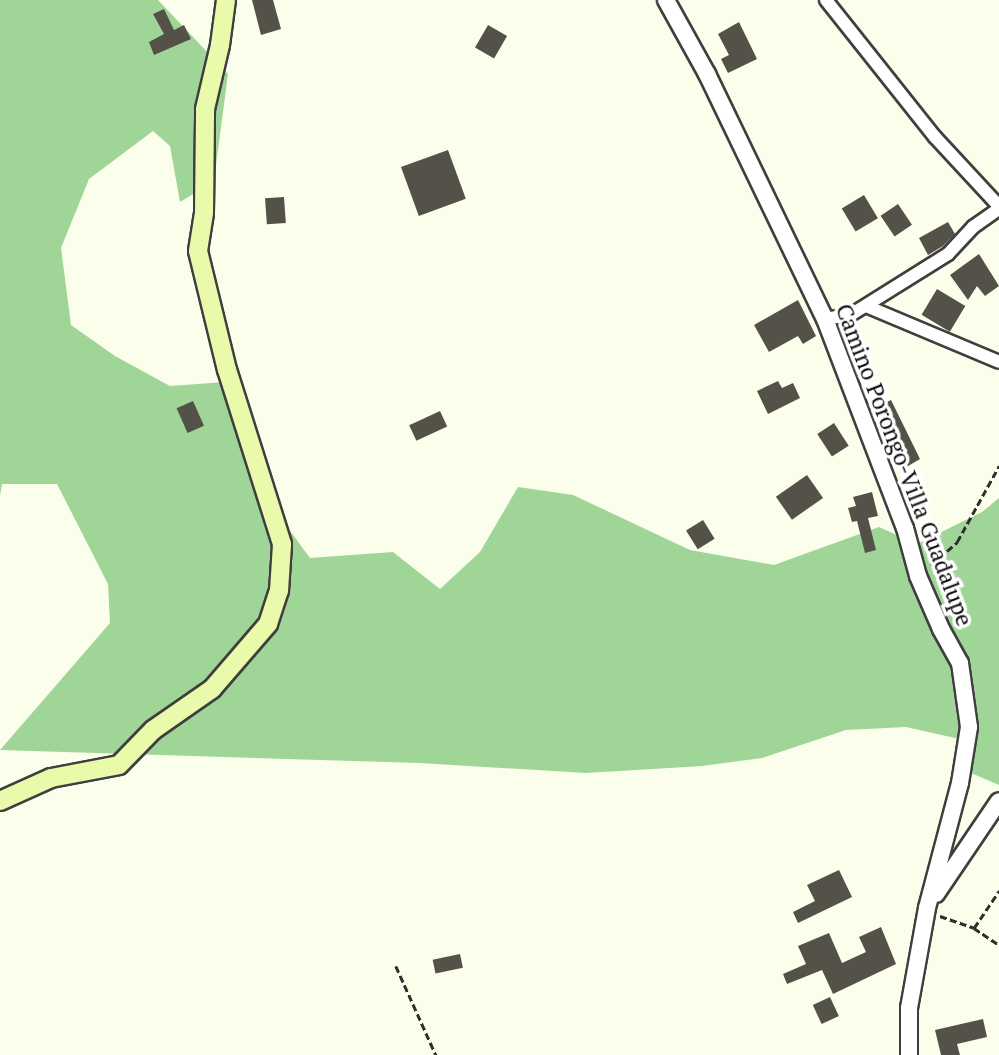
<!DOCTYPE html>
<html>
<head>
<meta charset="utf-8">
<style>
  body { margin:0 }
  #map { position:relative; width:999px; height:1055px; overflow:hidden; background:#fcfeec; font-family:"PT Serif",serif }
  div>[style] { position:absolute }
  .forest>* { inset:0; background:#a0d598 }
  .building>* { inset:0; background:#545149; transform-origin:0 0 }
  .path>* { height:2.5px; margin-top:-1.25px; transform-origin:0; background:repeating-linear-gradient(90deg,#2e2e2e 0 7px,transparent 0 10.5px) }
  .roads { filter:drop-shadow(2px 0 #3f3f3f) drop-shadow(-2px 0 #3f3f3f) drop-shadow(0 2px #3f3f3f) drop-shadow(0 -2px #3f3f3f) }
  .minor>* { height:12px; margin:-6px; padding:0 6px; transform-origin:6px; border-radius:6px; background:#fff }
  .tertiary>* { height:16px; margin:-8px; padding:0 8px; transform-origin:8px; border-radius:8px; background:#fff }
  .secondary>* { height:18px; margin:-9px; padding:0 9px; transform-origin:9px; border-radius:9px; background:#e9faaa }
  span { translate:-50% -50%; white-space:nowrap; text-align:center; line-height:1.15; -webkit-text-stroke:7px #fff; paint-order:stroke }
  .street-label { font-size:23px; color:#0c0c0c }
</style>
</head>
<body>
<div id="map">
  <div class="forest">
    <i style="clip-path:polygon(0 0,158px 0,228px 74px,215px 173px,195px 193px,180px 202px,170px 146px,153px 131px,89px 179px,61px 248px,71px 325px,115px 356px,170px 386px,225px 382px,255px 483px,310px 558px,393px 552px,440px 589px,480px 552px,518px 487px,573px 495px,690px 550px,774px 565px,879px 527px,917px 544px,982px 512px,999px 498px,999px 785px,971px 773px,964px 740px,906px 727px,846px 730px,762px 758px,702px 766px,586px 773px,419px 763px,0 750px,110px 623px,108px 584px,57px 484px,2px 484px,0 496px)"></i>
  </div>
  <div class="building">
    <i style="clip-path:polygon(252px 0,273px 0,281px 29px,261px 35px)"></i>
    <i style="clip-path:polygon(164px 9px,174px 30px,184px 25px,191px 39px,154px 55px,149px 42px,164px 34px,153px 14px)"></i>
    <i style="clip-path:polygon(739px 22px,757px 59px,728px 73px,721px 59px,729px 55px,718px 34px)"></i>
    <i style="left:488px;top:25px;width:22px;height:26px;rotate:30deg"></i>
    <i style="left:448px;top:150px;width:52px;height:50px;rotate:70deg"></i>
    <i style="left:864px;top:195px;width:27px;height:26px;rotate:59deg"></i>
    <i style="left:284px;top:197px;width:26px;height:19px;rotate:86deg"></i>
    <i style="left:898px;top:204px;width:25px;height:21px;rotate:56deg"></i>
    <i style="clip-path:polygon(948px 222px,955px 234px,943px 246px,928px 255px,919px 238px)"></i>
    <i style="clip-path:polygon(979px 254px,999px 286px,985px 296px,977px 286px,968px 300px,950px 275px)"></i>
    <i style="left:937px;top:289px;width:33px;height:30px;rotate:31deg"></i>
    <i style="clip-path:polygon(798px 300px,816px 336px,803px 344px,798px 336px,769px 352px,754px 325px)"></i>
    <i style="clip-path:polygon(778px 381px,782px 388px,793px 383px,800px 398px,768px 414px,757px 391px)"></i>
    <i style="clip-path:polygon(891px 400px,920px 459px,903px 469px,875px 407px)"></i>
    <i style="left:193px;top:401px;width:27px;height:18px;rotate:66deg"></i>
    <i style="left:440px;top:411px;width:17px;height:34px;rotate:65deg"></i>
    <i style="left:834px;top:423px;width:27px;height:20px;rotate:57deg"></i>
    <i style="left:807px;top:475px;width:28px;height:38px;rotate:55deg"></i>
    <i style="clip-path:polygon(872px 492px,878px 516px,868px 518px,876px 550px,865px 553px,857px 521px,852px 522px,848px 508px,856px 506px,853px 497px)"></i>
    <i style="left:703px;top:520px;width:22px;height:20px;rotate:58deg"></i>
    <i style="clip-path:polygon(839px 870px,852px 897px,798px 923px,793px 912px,815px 901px,807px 885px)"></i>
    <i style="clip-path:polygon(881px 927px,896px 964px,833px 994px,822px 970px,787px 984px,783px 974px,806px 964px,798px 946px,829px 933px,842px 963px,866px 952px,859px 937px)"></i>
    <i style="left:460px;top:954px;width:14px;height:28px;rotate:78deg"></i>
    <i style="left:830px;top:997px;width:21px;height:19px;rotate:65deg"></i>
    <i style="clip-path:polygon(983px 1019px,987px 1037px,957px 1044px,960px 1055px,941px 1055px,935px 1030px)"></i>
  </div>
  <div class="path">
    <i style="left:931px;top:565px;width:35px;rotate:-41deg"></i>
    <i style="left:957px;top:542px;width:87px;rotate:-61.1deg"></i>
    <i style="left:940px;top:916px;width:36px;rotate:19deg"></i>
    <i style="left:974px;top:928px;width:30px;rotate:34deg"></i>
    <i style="left:974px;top:928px;width:45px;rotate:-56deg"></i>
    <i style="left:396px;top:966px;width:98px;rotate:65.8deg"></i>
  </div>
  <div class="roads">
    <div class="minor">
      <i style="left:826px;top:0;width:175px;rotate:51.5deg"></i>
      <i style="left:935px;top:137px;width:94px;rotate:47.2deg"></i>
      <i style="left:866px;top:306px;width:144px;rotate:22.8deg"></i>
      <i style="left:825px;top:319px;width:27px;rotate:-10deg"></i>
      <i style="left:852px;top:314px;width:113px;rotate:-32deg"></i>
      <i style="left:948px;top:254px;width:37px;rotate:-47deg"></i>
      <i style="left:973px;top:227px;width:32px;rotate:-35deg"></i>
    </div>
    <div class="tertiary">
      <i style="left:666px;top:0;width:85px;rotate:61deg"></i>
      <i style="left:707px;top:74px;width:272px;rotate:64.3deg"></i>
      <i style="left:825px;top:319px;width:224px;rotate:69.1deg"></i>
      <i style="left:905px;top:528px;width:50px;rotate:74.8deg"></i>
      <i style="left:918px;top:576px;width:58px;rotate:66.5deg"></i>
      <i style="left:941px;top:629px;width:39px;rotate:61deg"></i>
      <i style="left:960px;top:663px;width:65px;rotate:82deg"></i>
      <i style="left:969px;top:727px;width:57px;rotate:99.1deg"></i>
      <i style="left:960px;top:783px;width:129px;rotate:104.8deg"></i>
      <i style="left:927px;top:908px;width:102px;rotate:100.2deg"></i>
      <i style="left:909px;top:1008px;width:47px;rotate:90deg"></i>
      <i style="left:936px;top:894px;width:112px;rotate:-55.9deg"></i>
    </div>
    <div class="secondary">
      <i style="left:0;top:801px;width:56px;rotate:-24.3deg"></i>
      <i style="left:51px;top:778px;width:69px;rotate:-10.8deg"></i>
      <i style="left:119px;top:765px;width:49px;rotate:-45.8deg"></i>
      <i style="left:153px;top:730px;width:72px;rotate:-34.8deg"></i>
      <i style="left:212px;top:689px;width:86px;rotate:-49.3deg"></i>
      <i style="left:268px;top:624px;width:35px;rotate:-72deg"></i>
      <i style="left:279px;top:591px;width:47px;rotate:-86.3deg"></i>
      <i style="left:282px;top:544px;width:182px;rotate:-107.5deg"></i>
      <i style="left:227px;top:370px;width:122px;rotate:-103.7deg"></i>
      <i style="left:198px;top:251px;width:39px;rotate:-81deg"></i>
      <i style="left:204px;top:212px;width:103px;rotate:-89.4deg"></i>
      <i style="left:205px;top:109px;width:66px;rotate:-76.8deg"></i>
      <i style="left:220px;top:45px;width:45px;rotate:-82.4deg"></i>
    </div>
  </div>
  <div class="street-label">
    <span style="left:904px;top:465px;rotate:69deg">Camino Porongo-Villa Guadalupe</span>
  </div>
</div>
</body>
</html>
